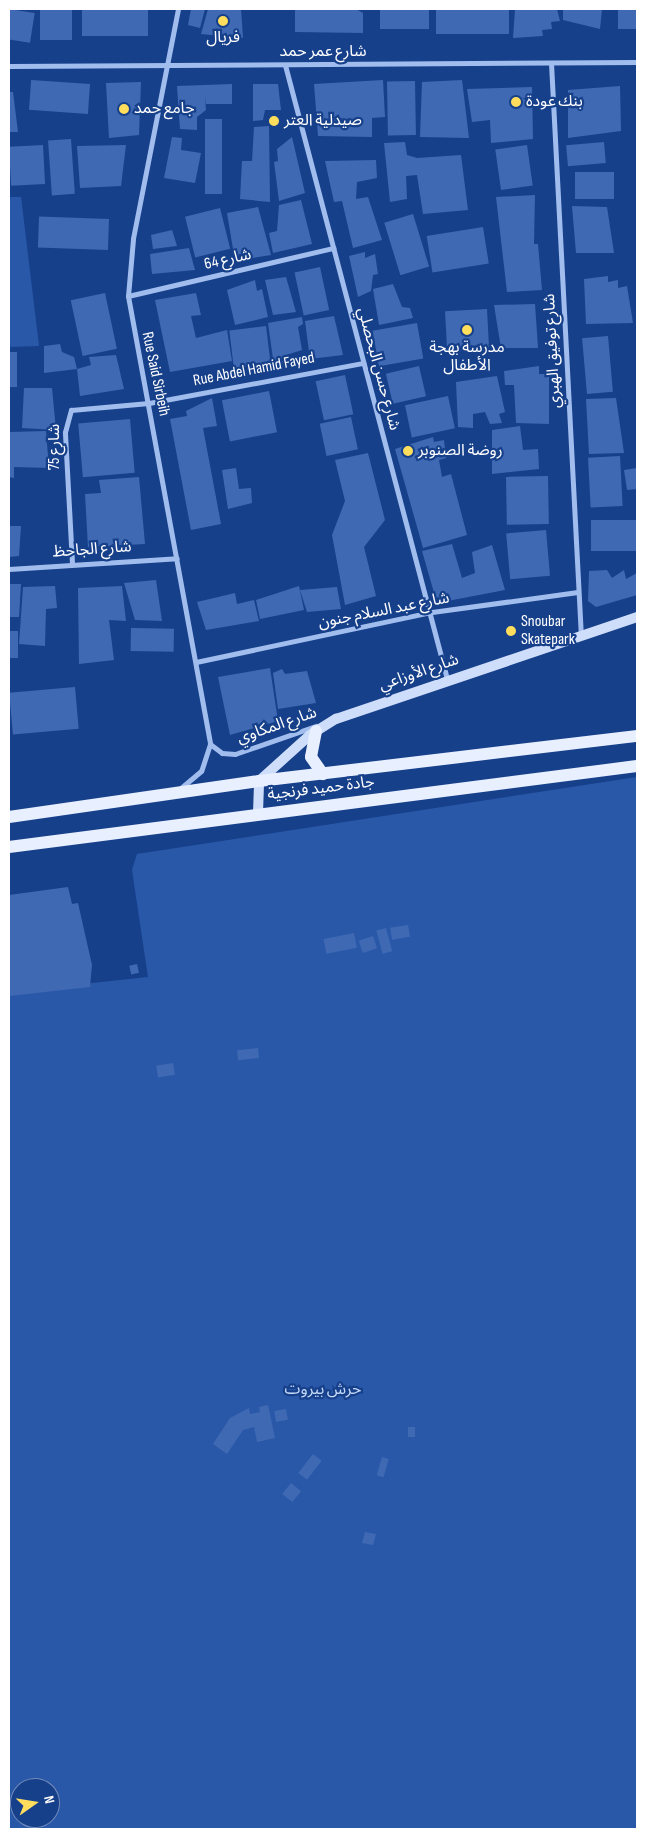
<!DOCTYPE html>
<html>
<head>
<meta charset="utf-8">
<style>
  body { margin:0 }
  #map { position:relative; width:646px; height:1838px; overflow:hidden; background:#17408b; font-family:"Sofia Sans Condensed","Noto Sans Arabic",sans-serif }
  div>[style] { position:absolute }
  .green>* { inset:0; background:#2a58a9 }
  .building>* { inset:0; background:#3f69b3; transform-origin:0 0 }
  .street>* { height:5px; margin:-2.5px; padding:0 2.5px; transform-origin:2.5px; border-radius:2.5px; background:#a0bdee }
  .secondary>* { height:10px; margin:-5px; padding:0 5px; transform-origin:5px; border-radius:5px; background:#ceddfa }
  .primary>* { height:12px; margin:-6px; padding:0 6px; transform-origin:6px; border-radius:6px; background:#e8efff }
  .dots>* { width:14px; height:14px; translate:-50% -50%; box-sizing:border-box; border:2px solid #17408b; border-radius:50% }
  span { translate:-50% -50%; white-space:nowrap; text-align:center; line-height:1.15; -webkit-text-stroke:4.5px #17408b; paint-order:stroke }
  .poi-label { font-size:16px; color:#fff }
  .left { translate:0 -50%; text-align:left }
  .street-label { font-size:16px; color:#fff }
  .park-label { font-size:16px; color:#c6dafa }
  .frame { position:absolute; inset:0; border:10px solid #fff; pointer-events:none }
  .north { position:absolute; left:10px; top:1778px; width:50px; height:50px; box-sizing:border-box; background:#17408b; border:1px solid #748cb9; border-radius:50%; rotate:77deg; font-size:14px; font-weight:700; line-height:20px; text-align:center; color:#fff }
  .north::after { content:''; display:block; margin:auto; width:18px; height:22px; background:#ffde5e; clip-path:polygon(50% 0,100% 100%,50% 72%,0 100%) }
</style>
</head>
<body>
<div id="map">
  <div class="green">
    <i style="clip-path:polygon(9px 197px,21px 197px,39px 346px,9px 347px)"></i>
    <i style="clip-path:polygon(evenodd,637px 777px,637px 1829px,9px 1829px,9px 992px,148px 977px,132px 870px,137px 854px,637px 777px,20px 1788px,50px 1788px,50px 1818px,20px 1818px,20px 1788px)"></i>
  </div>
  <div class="building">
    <i style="left:9px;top:9px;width:26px;height:30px;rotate:9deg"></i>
    <i style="left:40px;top:9px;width:32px;height:31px"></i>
    <i style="left:82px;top:9px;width:66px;height:27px"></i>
    <i style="clip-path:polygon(191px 9px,205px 9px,200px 28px,188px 25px)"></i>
    <i style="clip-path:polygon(208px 9px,241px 9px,243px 38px,201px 34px)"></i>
    <i style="clip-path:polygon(295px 9px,356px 9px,363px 13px,363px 33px,295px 32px)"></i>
    <i style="left:380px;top:9px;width:49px;height:20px"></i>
    <i style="left:436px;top:9px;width:73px;height:25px"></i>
    <i style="clip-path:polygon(515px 9px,557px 9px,560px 21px,551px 22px,552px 29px,542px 30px,543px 36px,513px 38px)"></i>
    <i style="clip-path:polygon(563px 9px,602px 9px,600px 29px,563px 20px)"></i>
    <i style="left:618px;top:9px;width:19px;height:20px"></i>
    <i style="clip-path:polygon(383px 80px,385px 117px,372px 118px,372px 137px,318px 136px,314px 84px)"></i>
    <i style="clip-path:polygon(462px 80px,469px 138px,420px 137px,422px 82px)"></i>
    <i style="left:415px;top:81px;width:54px;height:28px;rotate:89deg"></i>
    <i style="clip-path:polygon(141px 82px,139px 135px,109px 138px,106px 83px)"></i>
    <i style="left:90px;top:84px;width:30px;height:59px;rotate:94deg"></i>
    <i style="clip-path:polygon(232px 84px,232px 104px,206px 104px,205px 97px,206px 110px,197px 117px,197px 130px,180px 129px,177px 86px)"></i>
    <i style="clip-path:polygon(253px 84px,278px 84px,281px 110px,265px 110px,263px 120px,253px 121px)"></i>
    <i style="clip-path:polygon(620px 86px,621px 131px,568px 138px,568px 90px)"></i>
    <i style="clip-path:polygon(532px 87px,533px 139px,491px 143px,490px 120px,472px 122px,467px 89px)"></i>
    <i style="clip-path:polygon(9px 92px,13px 92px,18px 132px,9px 132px)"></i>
    <i style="left:205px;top:119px;width:17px;height:75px"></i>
    <i style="clip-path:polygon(269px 126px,270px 202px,240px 199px,242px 161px,252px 161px,254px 127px)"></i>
    <i style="clip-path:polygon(172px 137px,182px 138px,181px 150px,201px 153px,195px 183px,164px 178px)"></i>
    <i style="clip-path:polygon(292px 137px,305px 193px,279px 201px,274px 162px,278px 161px,277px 149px)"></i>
    <i style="left:71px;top:139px;width:55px;height:23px;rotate:86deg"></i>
    <i style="clip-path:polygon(405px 142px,407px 155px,417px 158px,461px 155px,468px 210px,423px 214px,417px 175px,406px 176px,407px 199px,390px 202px,384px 143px)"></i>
    <i style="left:604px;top:142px;width:21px;height:38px;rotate:85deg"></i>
    <i style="left:43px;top:145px;width:39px;height:34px;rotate:87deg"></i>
    <i style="clip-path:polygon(126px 145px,121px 186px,80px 188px,77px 146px)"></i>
    <i style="left:527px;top:145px;width:41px;height:32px;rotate:82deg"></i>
    <i style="clip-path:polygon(376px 160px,377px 178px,357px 182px,356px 199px,368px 197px,382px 240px,353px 248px,342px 201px,334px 202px,325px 161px)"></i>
    <i style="left:575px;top:172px;width:39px;height:27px"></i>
    <i style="clip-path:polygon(535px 195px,534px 244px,538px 244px,542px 290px,507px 292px,496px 197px)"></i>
    <i style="clip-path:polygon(301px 200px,312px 244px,273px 253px,269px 233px,277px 231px,279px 205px)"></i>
    <i style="clip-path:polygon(572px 206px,607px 207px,614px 253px,576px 253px)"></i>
    <i style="clip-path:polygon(258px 207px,271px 255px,235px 261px,227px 213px)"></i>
    <i style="left:220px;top:208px;width:42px;height:36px;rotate:76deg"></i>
    <i style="left:413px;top:214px;width:55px;height:30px;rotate:73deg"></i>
    <i style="left:109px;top:219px;width:31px;height:70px;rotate:92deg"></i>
    <i style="left:483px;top:227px;width:37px;height:57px;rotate:81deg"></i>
    <i style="clip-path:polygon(172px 230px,177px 246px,153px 249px,151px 235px)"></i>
    <i style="clip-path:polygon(189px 248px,195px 270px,152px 274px,150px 254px)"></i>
    <i style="clip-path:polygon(365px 252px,365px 258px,375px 254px,378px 274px,373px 275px,371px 291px,358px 297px,349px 256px)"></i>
    <i style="left:320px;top:267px;width:44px;height:26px;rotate:78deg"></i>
    <i style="clip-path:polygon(608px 276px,608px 282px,618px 280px,618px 288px,627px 286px,633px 323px,586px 324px,584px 279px)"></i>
    <i style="clip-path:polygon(286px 277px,296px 312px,273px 315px,265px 280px)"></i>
    <i style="clip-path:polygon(255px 280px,257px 291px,262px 289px,268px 317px,235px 325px,227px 290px)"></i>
    <i style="clip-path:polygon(393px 284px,402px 307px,410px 308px,413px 318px,379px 325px,373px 289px)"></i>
    <i style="left:105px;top:293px;width:57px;height:35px;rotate:78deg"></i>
    <i style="clip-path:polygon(196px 293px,201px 315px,191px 316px,196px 338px,227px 330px,232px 361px,170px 372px,155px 300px)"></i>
    <i style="clip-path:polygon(535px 304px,538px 348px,501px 348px,494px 305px)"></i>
    <i style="left:487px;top:309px;width:40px;height:42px;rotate:87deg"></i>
    <i style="clip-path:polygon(334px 316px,343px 355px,310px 359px,305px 321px)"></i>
    <i style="clip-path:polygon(302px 317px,303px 324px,298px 327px,302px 350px,283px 356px,283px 364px,274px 366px,268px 323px)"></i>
    <i style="left:417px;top:323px;width:36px;height:45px;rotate:80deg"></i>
    <i style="left:266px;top:326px;width:38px;height:37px;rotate:83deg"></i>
    <i style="left:608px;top:336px;width:56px;height:26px;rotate:85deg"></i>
    <i style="clip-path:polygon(60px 344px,62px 352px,74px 357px,77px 369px,44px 373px,44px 346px)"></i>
    <i style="left:9px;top:352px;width:8px;height:35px"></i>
    <i style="clip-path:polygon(116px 355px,124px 389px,80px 396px,77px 369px,91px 365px,89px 357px)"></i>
    <i style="left:419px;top:366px;width:31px;height:34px;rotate:77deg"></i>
    <i style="clip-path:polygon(539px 366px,539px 374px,549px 374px,549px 424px,516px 423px,514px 385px,505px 385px,504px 371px)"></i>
    <i style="left:345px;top:375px;width:40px;height:30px;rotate:78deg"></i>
    <i style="clip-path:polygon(497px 376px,505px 412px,499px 414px,502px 423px,490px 424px,485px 412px,473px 414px,473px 428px,458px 427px,456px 382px)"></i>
    <i style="clip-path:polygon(24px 388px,52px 388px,56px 430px,22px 428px)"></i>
    <i style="left:269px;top:391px;width:42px;height:48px;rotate:79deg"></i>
    <i style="left:448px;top:396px;width:33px;height:44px;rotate:78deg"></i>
    <i style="clip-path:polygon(212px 398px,217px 426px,203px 428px,221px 524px,191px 530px,170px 419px,187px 416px,186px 411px)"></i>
    <i style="clip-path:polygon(616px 398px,624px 453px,589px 454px,586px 399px)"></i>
    <i style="left:351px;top:417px;width:33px;height:32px;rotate:78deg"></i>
    <i style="left:130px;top:419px;width:54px;height:52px;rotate:85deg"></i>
    <i style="clip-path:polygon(520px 426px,523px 450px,538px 449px,539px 469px,492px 474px,492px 430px)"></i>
    <i style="clip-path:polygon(46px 431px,49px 468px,14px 467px,14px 478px,9px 477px,9px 432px)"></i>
    <i style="clip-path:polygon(433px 437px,434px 442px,444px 440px,446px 458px,439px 460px,442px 477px,451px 474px,467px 535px,423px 548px,395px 449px)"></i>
    <i style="clip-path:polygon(368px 453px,385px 520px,364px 547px,376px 596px,345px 605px,332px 535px,345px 501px,335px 460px)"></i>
    <i style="left:620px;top:456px;width:50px;height:32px;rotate:87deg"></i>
    <i style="clip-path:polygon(236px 468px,239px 489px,251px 488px,252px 503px,228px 509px,222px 470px)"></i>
    <i style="clip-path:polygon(637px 468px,637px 489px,627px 490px,624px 470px)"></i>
    <i style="left:548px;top:476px;width:48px;height:42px;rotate:89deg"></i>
    <i style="clip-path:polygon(139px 477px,145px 544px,88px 547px,85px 494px,101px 493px,99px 480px)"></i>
    <i style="left:637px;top:520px;width:31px;height:46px;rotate:90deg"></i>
    <i style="clip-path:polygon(9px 526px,21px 526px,19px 556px,9px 557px)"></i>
    <i style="left:546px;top:530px;width:46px;height:40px;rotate:85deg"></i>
    <i style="clip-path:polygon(452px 544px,462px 578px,475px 573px,472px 552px,492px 545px,505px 590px,437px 603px,422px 551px)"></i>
    <i style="clip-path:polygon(607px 570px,612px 578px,624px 570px,626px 579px,637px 573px,637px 595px,596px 607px,588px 601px,589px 571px)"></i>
    <i style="clip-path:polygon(156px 580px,162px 621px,135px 620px,124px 583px)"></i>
    <i style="clip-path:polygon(9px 584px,21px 584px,19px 617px,9px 617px)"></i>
    <i style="clip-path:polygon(55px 586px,57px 608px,46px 609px,45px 646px,19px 644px,23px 587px)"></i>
    <i style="clip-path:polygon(122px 586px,126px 621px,109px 620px,114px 660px,79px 664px,78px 588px)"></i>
    <i style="clip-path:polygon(299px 586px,304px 610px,260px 619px,256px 600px)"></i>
    <i style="clip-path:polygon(337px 587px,341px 609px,307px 612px,300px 590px)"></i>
    <i style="clip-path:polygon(235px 593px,237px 604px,254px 600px,259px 621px,206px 630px,197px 602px)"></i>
    <i style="left:131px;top:628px;width:43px;height:23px;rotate:1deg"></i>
    <i style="left:9px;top:631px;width:9px;height:27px"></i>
    <i style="clip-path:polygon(270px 668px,278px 721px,230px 735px,218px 677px)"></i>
    <i style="clip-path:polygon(282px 669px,285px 674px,307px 671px,316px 703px,278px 709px,273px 673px)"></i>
    <i style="left:75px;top:687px;width:42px;height:66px;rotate:85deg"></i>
    <i style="clip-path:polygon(68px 887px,72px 904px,78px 903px,92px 965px,90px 987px,9px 996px,9px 895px)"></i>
    <i style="left:408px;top:925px;width:12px;height:18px;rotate:81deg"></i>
    <i style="left:386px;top:928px;width:24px;height:10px;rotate:75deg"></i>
    <i style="left:354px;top:933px;width:15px;height:31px;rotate:79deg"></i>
    <i style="left:373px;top:936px;width:13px;height:15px;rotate:72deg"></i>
    <i style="left:137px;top:964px;width:9px;height:8px;rotate:77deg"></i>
    <i style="left:258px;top:1048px;width:10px;height:21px;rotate:84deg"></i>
    <i style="left:173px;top:1063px;width:12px;height:17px;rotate:81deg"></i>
    <i style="clip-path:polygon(268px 1405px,275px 1438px,257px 1442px,254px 1427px,243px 1430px,227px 1454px,213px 1444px,230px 1418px,249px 1408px,250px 1414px,260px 1412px,259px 1407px)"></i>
    <i style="left:286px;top:1409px;width:11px;height:12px;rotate:80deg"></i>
    <i style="left:408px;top:1427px;width:7px;height:10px"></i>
    <i style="left:313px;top:1454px;width:11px;height:24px;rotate:38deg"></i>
    <i style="left:382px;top:1457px;width:7px;height:19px;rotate:16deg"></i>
    <i style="left:291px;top:1483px;width:13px;height:14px;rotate:39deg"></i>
    <i style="clip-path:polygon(365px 1532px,376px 1534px,373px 1545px,362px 1543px)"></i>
  </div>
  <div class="street">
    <i style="left:178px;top:9px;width:234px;rotate:101.1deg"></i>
    <i style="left:133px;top:239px;width:57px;rotate:95deg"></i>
    <i style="left:128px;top:296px;width:455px;rotate:79.6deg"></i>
    <i style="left:210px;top:744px;width:28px;rotate:108deg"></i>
    <i style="left:201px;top:771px;width:26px;rotate:140deg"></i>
    <i style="left:551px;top:63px;width:575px;rotate:87.01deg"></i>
    <i style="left:285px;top:65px;width:635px;rotate:75.22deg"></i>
    <i style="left:9px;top:66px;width:628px;rotate:-0.36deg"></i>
    <i style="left:128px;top:296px;width:211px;rotate:-13.2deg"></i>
    <i style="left:72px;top:563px;width:131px;rotate:-93.1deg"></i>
    <i style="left:65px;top:432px;width:23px;rotate:-75deg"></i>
    <i style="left:71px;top:410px;width:78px;rotate:-5.1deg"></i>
    <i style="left:149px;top:403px;width:218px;rotate:-10.6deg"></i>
    <i style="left:9px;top:569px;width:168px;rotate:-3.7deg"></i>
    <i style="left:196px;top:662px;width:241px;rotate:-12deg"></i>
    <i style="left:432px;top:612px;width:147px;rotate:-7.8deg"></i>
    <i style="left:210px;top:744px;width:15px;rotate:37deg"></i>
    <i style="left:222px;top:753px;width:13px;rotate:4deg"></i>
    <i style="left:235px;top:754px;width:86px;rotate:-19.1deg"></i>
  </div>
  <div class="secondary">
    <i style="left:258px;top:813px;width:32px;rotate:-88deg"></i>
    <i style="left:259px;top:781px;width:69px;rotate:-42deg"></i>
    <i style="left:310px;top:735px;width:31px;rotate:-32deg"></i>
    <i style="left:336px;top:719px;width:318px;rotate:-18.7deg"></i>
  </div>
  <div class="primary">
    <i style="left:316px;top:731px;width:26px;rotate:101deg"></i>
    <i style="left:311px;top:757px;width:21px;rotate:55deg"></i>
    <i style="left:9px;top:817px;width:253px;rotate:-8.2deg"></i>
    <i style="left:259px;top:781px;width:381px;rotate:-6.8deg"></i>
    <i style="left:9px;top:847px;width:633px;rotate:-7.35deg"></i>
  </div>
  <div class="dots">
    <i style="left:223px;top:21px;background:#ffde5e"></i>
    <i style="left:516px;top:102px;background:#ffde5e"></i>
    <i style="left:124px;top:109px;background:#ffde5e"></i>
    <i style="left:274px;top:121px;background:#ffde5e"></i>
    <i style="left:467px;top:330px;background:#ffde5e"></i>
    <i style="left:408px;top:451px;background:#ffde5e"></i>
    <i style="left:511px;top:631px;background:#ffde5e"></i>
  </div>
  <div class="poi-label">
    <span style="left:223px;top:38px">فريال</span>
    <span class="left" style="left:526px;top:102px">بنك عودة</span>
    <span class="left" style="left:134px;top:109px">جامع حمد</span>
    <span class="left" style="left:284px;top:121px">صيدلية العتر</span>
    <span style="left:467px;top:357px">مدرسة بهجة<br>الأطفال</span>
    <span class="left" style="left:418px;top:451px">روضة الصنوبر</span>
    <span class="left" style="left:521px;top:631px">Snoubar<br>Skatepark</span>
  </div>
  <div class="street-label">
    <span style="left:323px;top:52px">شارع عمر حمد</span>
    <span style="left:228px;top:260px;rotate:-13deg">شارع 64</span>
    <span style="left:553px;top:351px;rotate:-93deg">شارع توفيق الهبري</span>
    <span style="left:378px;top:369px;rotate:75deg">شارع حسن البحصلي</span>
    <span style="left:254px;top:370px;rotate:-11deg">Rue Abdel Hamid Fayed</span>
    <span style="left:155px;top:374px;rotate:78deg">Rue Said Sirbeih</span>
    <span style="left:55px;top:447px;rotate:-90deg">شارع 75</span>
    <span style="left:92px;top:550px;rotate:-4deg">شارع الجاحظ</span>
    <span style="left:384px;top:611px;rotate:-11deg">شارع عبد السلام جنون</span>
    <span style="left:419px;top:673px;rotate:-19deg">شارع الأوزاعي</span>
    <span style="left:277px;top:726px;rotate:-19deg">شارع المكاوي</span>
    <span style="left:321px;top:789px;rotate:-7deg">جادة حميد فرنجية</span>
  </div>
  <div class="park-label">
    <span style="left:323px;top:1390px">حرش بيروت</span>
  </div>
  <div class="frame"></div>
  <div class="north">N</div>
</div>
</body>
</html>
